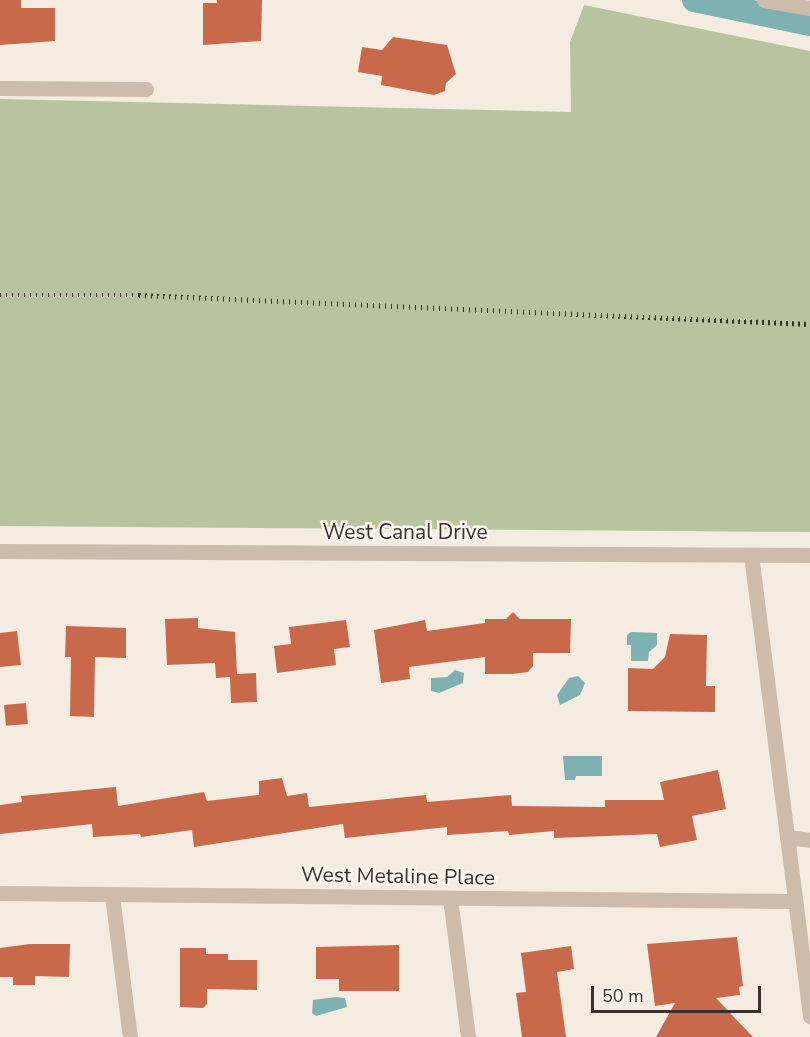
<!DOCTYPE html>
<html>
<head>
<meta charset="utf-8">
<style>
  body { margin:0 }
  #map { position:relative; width:810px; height:1037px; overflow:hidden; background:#f4ebe1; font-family:"Nunito Sans",sans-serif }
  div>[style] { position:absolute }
  .green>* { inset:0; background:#b8c4a0 }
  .water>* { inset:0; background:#7fb0b2 }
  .canal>* { height:24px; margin:-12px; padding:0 12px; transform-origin:12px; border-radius:12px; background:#7fb0b2 }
  .building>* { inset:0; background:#c8694b; transform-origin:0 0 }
  .minor>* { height:15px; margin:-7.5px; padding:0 7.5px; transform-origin:7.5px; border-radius:7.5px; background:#cdbbac }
  .rail>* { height:4.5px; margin-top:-2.25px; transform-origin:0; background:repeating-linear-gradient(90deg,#3b302b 0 1.5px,transparent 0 6px) }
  span { translate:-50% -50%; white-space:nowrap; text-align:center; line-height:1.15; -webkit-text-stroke:5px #fbf5ee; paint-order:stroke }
  .street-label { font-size:21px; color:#3b302b }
  .scale { position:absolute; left:591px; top:986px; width:170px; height:27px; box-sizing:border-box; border:3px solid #3b302b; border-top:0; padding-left:8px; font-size:18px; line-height:21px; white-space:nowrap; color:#3b302b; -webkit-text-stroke:4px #fbf5ee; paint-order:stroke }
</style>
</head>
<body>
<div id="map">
  <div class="green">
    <i style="clip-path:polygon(584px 5px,810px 51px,810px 532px,0 526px,0 99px,571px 112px,570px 42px)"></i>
  </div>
  <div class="water">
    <i style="clip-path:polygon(631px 632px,657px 633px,657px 645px,649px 652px,648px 661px,631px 661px,631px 645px,627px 645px,627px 635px)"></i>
    <i style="clip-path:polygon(455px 670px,464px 673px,463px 683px,439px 693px,431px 691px,431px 678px,447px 677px)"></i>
    <i style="clip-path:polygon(578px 676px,585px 683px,580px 695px,560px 705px,557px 695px,569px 678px)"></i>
    <i style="clip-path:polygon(563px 756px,602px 756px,602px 776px,576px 776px,575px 780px,565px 780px)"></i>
    <i style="clip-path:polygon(336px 997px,345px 998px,347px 1007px,316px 1016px,312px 1013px,313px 1000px)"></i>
  </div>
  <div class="canal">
    <i style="left:694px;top:0;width:118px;rotate:11.7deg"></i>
  </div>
  <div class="building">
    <i style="clip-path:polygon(0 0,21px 0,21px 8px,55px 8px,55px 41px,0 45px)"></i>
    <i style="clip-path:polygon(217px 0,262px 0,261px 41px,203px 45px,203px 3px,217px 3px)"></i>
    <i style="clip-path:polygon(393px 37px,447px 45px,456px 74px,446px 83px,445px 91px,434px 95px,381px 85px,382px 76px,358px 72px,362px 47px,382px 50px)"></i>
    <i style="clip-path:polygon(513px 612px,520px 619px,571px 619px,570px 653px,533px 653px,533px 666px,528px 672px,512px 674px,485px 674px,485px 657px,409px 667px,410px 679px,381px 683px,374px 630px,425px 620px,427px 631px,485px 623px,485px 619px,506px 619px)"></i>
    <i style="clip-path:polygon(198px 618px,198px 628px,235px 632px,237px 674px,256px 673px,257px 702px,231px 703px,230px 677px,216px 678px,215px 663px,167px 665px,165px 619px)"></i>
    <i style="clip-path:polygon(346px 620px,350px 647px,334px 649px,336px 665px,277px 673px,274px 646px,291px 644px,289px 627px)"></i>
    <i style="clip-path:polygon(66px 626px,126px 628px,126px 658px,95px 657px,94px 717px,70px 716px,71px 657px,65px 657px)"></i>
    <i style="clip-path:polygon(17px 631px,21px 665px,0 667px,0 633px)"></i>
    <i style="clip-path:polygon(670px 634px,707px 635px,706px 686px,715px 686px,715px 712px,628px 711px,628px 668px,653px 669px,665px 657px)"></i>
    <i style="left:26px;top:703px;width:21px;height:22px;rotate:85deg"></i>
    <i style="clip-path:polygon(718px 770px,726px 809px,692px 816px,697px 840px,660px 847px,657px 834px,554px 838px,554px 831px,509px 835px,508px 831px,447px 835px,447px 827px,345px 838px,343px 824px,194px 847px,192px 830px,141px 837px,140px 834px,93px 837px,92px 824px,0 834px,0 805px,22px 802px,21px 796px,116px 787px,118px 806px,204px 792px,207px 801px,259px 795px,259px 781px,282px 778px,287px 796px,307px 793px,309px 807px,426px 795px,427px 802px,511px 795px,512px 806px,605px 807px,605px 800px,664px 800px,660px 782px)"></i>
    <i style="clip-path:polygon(737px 937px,743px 986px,739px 987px,740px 995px,716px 998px,753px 1037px,656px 1037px,675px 1003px,655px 1006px,647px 944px)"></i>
    <i style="clip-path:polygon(30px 944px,70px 944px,69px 977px,35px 976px,35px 985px,13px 985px,13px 977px,0 977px,0 948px)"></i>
    <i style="clip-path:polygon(399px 945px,399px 991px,339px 991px,339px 979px,316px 979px,316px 947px)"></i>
    <i style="clip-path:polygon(571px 946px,574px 969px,557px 972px,566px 1037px,522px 1037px,516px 993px,526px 992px,521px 953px)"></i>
    <i style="clip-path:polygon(180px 948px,206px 948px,206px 954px,228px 954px,228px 960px,257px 960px,257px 990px,207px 989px,207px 1004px,203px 1008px,180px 1007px)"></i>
  </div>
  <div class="minor">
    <i style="left:764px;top:0;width:47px;rotate:9.9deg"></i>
    <i style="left:0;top:88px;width:146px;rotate:0.4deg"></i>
    <i style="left:0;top:551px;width:810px;rotate:0.28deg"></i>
    <i style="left:751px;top:555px;width:465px;rotate:82.7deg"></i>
    <i style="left:787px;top:837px;width:23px;rotate:7deg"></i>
    <i style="left:0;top:893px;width:795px;rotate:0.58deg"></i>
    <i style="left:112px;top:895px;width:143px;rotate:82.8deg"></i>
    <i style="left:450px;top:898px;width:140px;rotate:82.6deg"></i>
  </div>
  <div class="rail">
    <i style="left:0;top:295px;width:139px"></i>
    <i style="left:139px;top:295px;width:672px;rotate:2.47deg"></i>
  </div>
  <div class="street-label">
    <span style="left:405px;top:532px">West Canal Drive</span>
    <span style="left:398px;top:876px;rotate:1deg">West Metaline Place</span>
  </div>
  <div class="scale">50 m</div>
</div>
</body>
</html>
